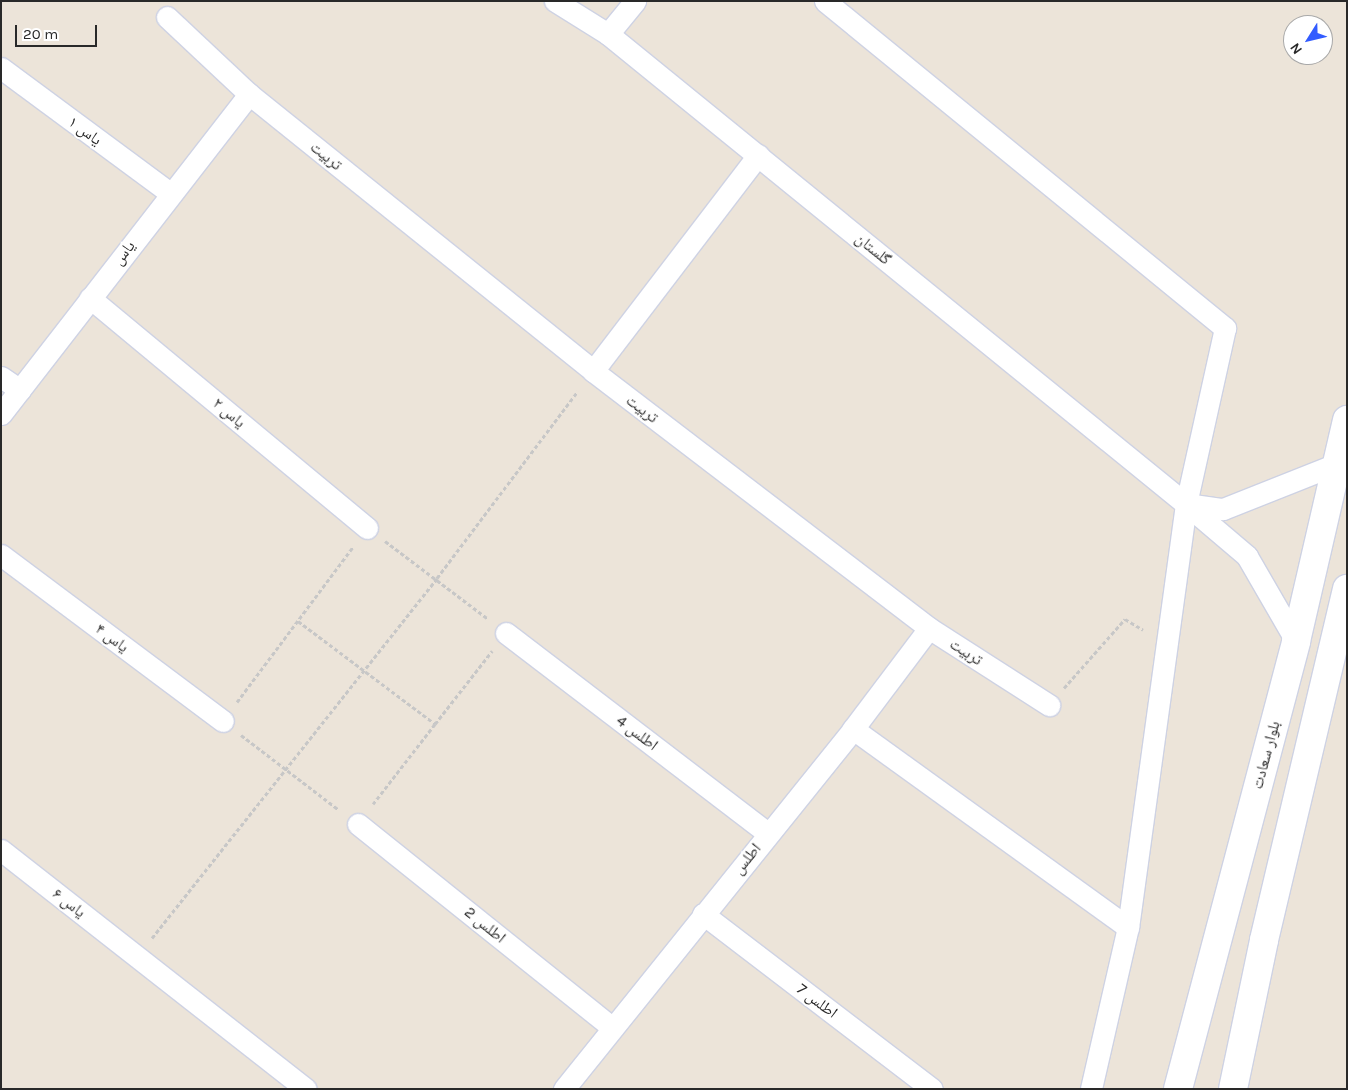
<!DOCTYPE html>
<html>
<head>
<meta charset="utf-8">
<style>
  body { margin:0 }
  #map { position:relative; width:1348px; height:1090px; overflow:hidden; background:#ece4d9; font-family:Karla,"Noto Naskh Arabic",sans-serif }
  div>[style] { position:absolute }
  .path>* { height:3px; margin-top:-1.5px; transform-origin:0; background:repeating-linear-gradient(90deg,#c7c7c7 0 4px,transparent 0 6.5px) }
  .roads { filter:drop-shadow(1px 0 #ced2e3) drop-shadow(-1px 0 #ced2e3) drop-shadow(0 1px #ced2e3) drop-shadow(0 -1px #ced2e3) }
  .street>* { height:21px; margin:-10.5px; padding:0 10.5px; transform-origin:10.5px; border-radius:10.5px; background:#fff }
  .secondary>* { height:28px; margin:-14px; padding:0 14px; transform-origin:14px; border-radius:14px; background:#fff }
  span { translate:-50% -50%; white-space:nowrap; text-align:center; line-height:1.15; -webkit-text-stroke:4px #fff; paint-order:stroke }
  .street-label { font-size:16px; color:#292929 }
  .frame { position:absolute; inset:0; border:2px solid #292929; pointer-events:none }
  .north { position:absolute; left:1283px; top:15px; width:50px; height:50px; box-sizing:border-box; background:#fff; border:1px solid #a9a9a9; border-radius:50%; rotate:234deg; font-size:14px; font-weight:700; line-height:20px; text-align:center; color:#292929 }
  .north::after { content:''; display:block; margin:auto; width:18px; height:22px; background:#335cff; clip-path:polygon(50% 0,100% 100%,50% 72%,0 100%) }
  .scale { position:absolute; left:15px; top:25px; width:82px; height:22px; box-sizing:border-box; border:2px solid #292929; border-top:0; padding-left:6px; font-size:15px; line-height:18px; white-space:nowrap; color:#292929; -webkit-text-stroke:4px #fff; paint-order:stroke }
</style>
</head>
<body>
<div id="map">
  <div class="path">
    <i style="left:385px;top:541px;width:129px;rotate:37.1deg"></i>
    <i style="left:298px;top:621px;width:171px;rotate:36.9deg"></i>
    <i style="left:435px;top:724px;width:101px;rotate:127.8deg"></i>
    <i style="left:1064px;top:688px;width:92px;rotate:-48.5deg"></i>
    <i style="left:1125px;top:619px;width:21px;rotate:31deg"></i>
    <i style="left:237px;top:702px;width:194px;rotate:-53.2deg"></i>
    <i style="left:435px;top:724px;width:93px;rotate:-52deg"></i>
    <i style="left:241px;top:735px;width:123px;rotate:37.4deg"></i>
    <i style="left:152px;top:938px;width:459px;rotate:-51.6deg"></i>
    <i style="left:437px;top:578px;width:234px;rotate:-53deg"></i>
  </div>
  <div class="roads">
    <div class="street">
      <i style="left:555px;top:1px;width:62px;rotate:31.9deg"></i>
      <i style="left:608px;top:34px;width:745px;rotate:39.12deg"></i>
      <i style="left:825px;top:1px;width:517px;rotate:39.27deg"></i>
      <i style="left:1225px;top:328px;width:180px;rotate:102.5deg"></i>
      <i style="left:1186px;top:504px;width:427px;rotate:97.8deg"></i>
      <i style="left:1128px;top:927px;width:166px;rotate:102.9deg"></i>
      <i style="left:167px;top:17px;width:112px;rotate:43.2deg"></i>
      <i style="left:249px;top:94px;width:442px;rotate:38.8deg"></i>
      <i style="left:593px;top:371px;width:423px;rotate:37.4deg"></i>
      <i style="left:929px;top:628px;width:143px;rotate:32.7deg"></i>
      <i style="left:608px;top:34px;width:43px;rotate:-50.7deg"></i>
      <i style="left:1px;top:68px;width:210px;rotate:36.5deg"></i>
      <i style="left:90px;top:298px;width:360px;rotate:39.7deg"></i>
      <i style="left:593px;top:371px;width:272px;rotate:-52.6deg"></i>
      <i style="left:1px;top:377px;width:23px;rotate:34deg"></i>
      <i style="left:1px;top:414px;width:405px;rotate:-52.2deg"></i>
      <i style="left:1px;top:555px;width:277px;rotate:36.8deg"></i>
      <i style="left:506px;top:633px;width:330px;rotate:37.4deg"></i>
      <i style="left:1296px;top:641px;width:98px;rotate:-120deg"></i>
      <i style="left:1247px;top:556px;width:80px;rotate:-139.6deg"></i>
      <i style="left:1186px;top:504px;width:37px;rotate:8deg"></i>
      <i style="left:1223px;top:509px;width:122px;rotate:-21.7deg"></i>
      <i style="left:853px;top:729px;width:339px;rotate:35.8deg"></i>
      <i style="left:358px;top:824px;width:324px;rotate:38.7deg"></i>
      <i style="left:1px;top:850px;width:387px;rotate:38.1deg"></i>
      <i style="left:703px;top:914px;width:288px;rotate:37.4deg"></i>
      <i style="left:564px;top:1089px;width:462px;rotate:-51.2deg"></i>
      <i style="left:853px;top:729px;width:126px;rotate:-53deg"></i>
    </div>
    <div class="secondary">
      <i style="left:1178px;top:1089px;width:463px;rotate:-75.2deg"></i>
      <i style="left:1296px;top:641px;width:227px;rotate:-77deg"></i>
      <i style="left:1233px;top:1089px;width:152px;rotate:-78.2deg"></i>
      <i style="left:1264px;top:940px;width:361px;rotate:-76.7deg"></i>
    </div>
  </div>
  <div class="street-label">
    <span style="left:85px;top:131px;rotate:36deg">یاس ۱</span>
    <span style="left:326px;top:156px;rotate:39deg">تربیت</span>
    <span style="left:873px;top:249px;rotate:39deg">گلستان</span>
    <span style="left:124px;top:253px;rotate:-53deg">یاس</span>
    <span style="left:642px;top:409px;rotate:37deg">تربیت</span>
    <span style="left:229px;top:413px;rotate:40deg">یاس ۲</span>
    <span style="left:112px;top:638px;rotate:37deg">یاس ۴</span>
    <span style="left:966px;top:652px;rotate:33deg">تربیت</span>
    <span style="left:637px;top:733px;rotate:37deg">اطلس 4</span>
    <span style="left:1266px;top:755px;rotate:-75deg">بلوار سعادت</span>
    <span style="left:747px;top:859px;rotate:-51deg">اطلس</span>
    <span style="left:69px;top:903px;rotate:38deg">یاس ۶</span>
    <span style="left:485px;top:925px;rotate:39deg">اطلس 2</span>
    <span style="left:817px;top:1001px;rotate:37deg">اطلس 7</span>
  </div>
  <div class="frame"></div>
  <div class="north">N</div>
  <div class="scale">20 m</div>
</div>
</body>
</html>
